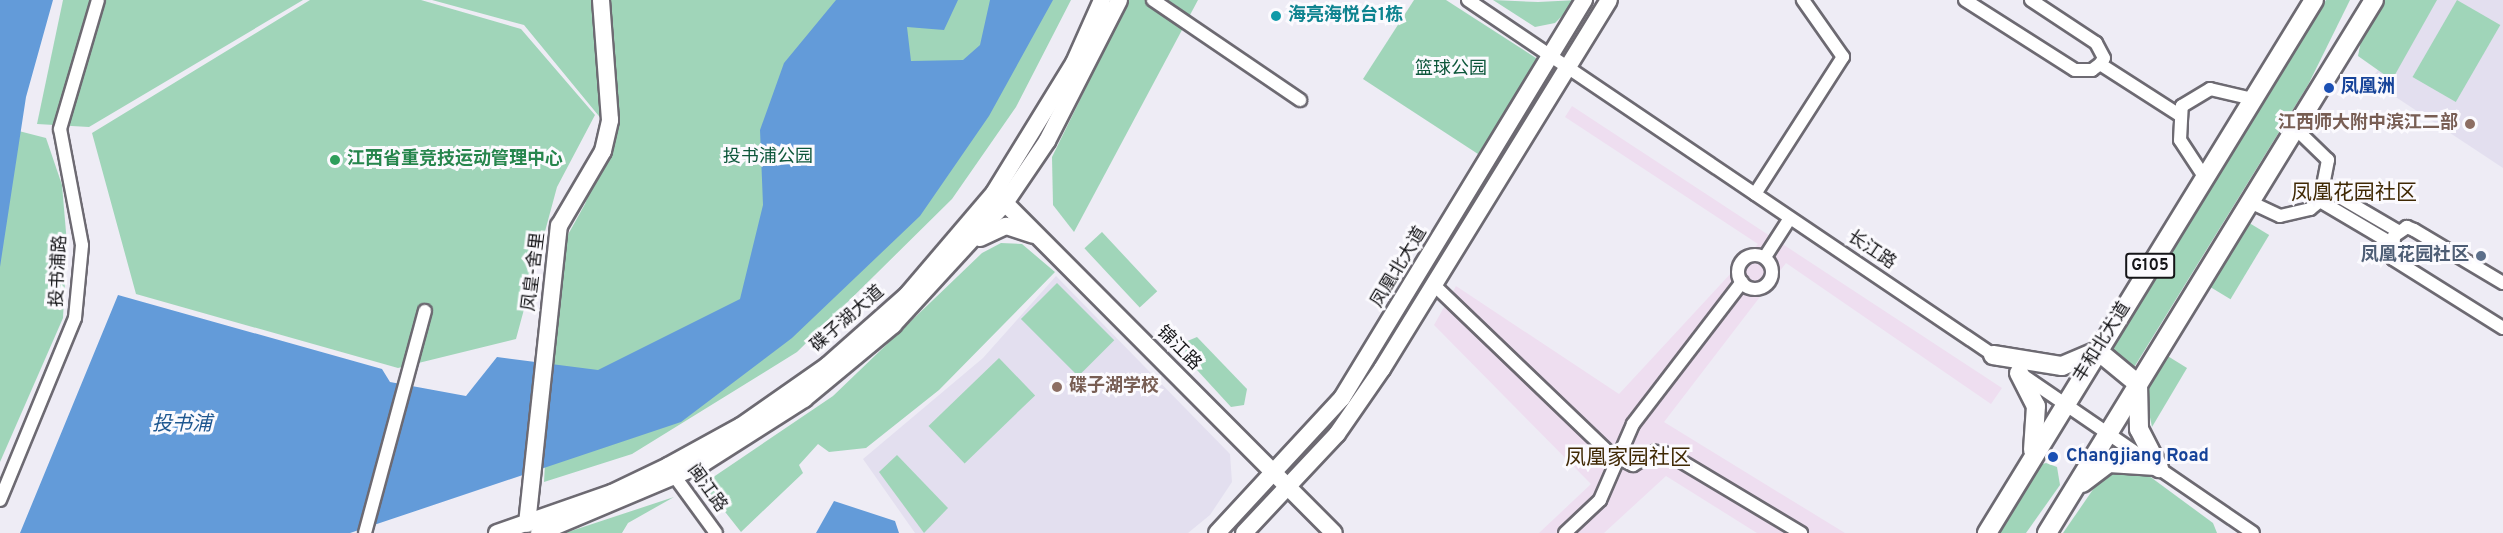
<!DOCTYPE html>
<html>
<head>
<meta charset="utf-8">
<style>
  body { margin:0 }
  #map { position:relative; width:2503px; height:533px; overflow:hidden; background:#eeecf5; font-family:Overpass,"Noto Sans SC",sans-serif }
  div>[style] { position:absolute }
  .commercial>* { inset:0; background:#eedef0 }
  .built>* { inset:0; background:#e3dfef }
  .green>* { inset:0; background:#a0d5b9; transform-origin:0 0 }
  .water>* { inset:0; background:#639bd9 }
  .roads { filter:drop-shadow(2px 0 #6d6a72) drop-shadow(-2px 0 #6d6a72) drop-shadow(0 2px #6d6a72) drop-shadow(0 -2px #6d6a72) }
  .minor>* { height:12px; margin:-6px; padding:0 6px; transform-origin:6px; border-radius:6px; background:#fff }
  .minor>.ring { margin:-6px; padding:0; box-sizing:content-box; background:none; border:12px solid #fff; border-radius:50% }
  .major>* { height:16px; margin:-8px; padding:0 8px; transform-origin:8px; border-radius:8px; background:#fff }
  .highway>* { height:18px; margin:-9px; padding:0 9px; transform-origin:9px; border-radius:9px; background:#fff }
  .dots>* { width:16px; height:16px; translate:-50% -50%; box-sizing:border-box; border:3px solid #fbfafe; border-radius:50% }
  span { translate:-50% -50%; white-space:nowrap; text-align:center; line-height:1.15; -webkit-text-stroke:6px #fbfafe; paint-order:stroke }
  .shield-label span { padding:2px 4px; background:#fbfafe; border:2px solid; border-radius:4px; -webkit-text-stroke-width:0 }
  .shield-label { font-size:16px; color:#151518; font-weight:700 }
  .culture-label { font-size:18px; color:#0d838f; font-weight:700 }
  .left { translate:0 -50%; text-align:left }
  .park-label { font-size:18px; color:#0d573b }
  .transit-label { font-size:18px; color:#164399; font-weight:700 }
  .education-label { font-size:18px; color:#785e54; font-weight:700 }
  .right { translate:-100% -50%; text-align:right }
  .leisure-label { font-size:18px; color:#27864d; font-weight:700 }
  .street-label { font-size:18px; color:#151518 }
  .service-label { font-size:18px; color:#4e5e75; font-weight:700 }
  .water-label { font-size:20px; color:#1e5790; font-style:italic }
  .quarter-label { font-size:21px; color:#402904 }
</style>
</head>
<body>
<div id="map">
  <div class="commercial">
    <i style="clip-path:polygon(1572px 106px,2002px 388px,1991px 404px,1786px 263px,1664px 422px,1845px 533px,1757px 533px,1666px 476px,1604px 533px,1539px 533px,1591px 484px,1434px 325px,1456px 286px,1619px 394px,1758px 244px,1565px 117px)"></i>
  </div>
  <div class="built">
    <i style="clip-path:polygon(2435px 0,2503px 0,2503px 168px,2370px 80px)"></i>
    <i style="clip-path:polygon(1056px 276px,1230px 454px,1232px 482px,1210px 515px,1188px 533px,915px 533px,863px 459px,983px 358px)"></i>
  </div>
  <div class="green">
    <i style="clip-path:polygon(63px 0,303px 0,89px 127px,37px 124px)"></i>
    <i style="clip-path:polygon(310px 0,421px 0,521px 29px,595px 115px,557px 187px,516px 339px,398px 368px,136px 294px,92px 133px)"></i>
    <i style="clip-path:polygon(432px 0,1071px 0,1016px 107px,952px 199px,797px 352px,632px 454px,544px 482px,551px 351px,565px 240px,585px 204px,612px 132px,524px 25px)"></i>
    <i style="clip-path:polygon(1129px 0,1198px 0,1074px 232px,1053px 205px,1052px 157px)"></i>
    <i style="clip-path:polygon(1414px 0,1446px 0,1539px 60px,1478px 154px,1363px 79px)"></i>
    <i style="clip-path:polygon(1493px 0,1538px 2px,1578px 0,1555px 23px,1535px 27px)"></i>
    <i style="clip-path:polygon(2326px 0,2350px 0,2308px 85px,2133px 369px,2107px 357px)"></i>
    <i style="clip-path:polygon(2384px 0,2437px 0,2392px 80px,2358px 56px,2362px 36px)"></i>
    <i style="left:2457px;top:0;width:50px;height:89px;rotate:30deg"></i>
    <i style="clip-path:polygon(11px 129px,46px 138px,62px 185px,67px 244px,63px 318px,0 462px,0 189px)"></i>
    <i style="left:2246px;top:221px;width:27px;height:75px;rotate:31deg"></i>
    <i style="left:1102px;top:232px;width:81px;height:24px;rotate:47deg"></i>
    <i style="clip-path:polygon(1001px 243px,1022px 244px,1055px 272px,939px 390px,866px 448px,829px 452px,818px 444px,799px 465px,803px 473px,741px 532px,707px 489px,709px 480px,833px 396px,982px 253px)"></i>
    <i style="left:1057px;top:283px;width:81px;height:51px;rotate:45deg"></i>
    <i style="clip-path:polygon(1197px 337px,1247px 389px,1244px 405px,1231px 407px,1186px 358px,1185px 342px)"></i>
    <i style="clip-path:polygon(2166px 355px,2187px 368px,2152px 427px,2145px 393px)"></i>
    <i style="left:999px;top:358px;width:52px;height:98px;rotate:46deg"></i>
    <i style="clip-path:polygon(897px 455px,948px 508px,924px 533px,879px 472px)"></i>
    <i style="clip-path:polygon(2046px 463px,2057px 467px,2060px 485px,2026px 533px,1995px 533px,2036px 466px)"></i>
    <i style="clip-path:polygon(2141px 470px,2213px 523px,2217px 533px,2063px 533px,2103px 475px)"></i>
    <i style="clip-path:polygon(674px 497px,628px 523px,622px 533px,565px 533px)"></i>
  </div>
  <div class="water">
    <i style="clip-path:polygon(0 0,53px 0,26px 97px,0 267px)"></i>
    <i style="clip-path:polygon(836px 0,958px 0,944px 30px,907px 27px,911px 61px,963px 60px,980px 45px,990px 0,1053px 0,989px 116px,920px 216px,792px 338px,681px 422px,350px 533px,20px 533px,118px 295px,382px 369px,390px 382px,466px 396px,497px 357px,598px 370px,740px 299px,763px 205px,760px 130px,784px 63px)"></i>
    <i style="clip-path:polygon(834px 501px,895px 521px,899px 533px,816px 533px)"></i>
  </div>
  <div class="roads">
    <div class="minor">
      <i style="left:1153px;top:0;width:178px;rotate:34.2deg"></i>
      <i style="left:1468px;top:0;width:641px;rotate:34.06deg"></i>
      <i style="left:1965px;top:0;width:130px;rotate:32.5deg"></i>
      <i style="left:2075px;top:70px;width:17px"></i>
      <i style="left:2092px;top:70px;width:10px;rotate:-37deg"></i>
      <i style="left:2100px;top:64px;width:7px;rotate:-56deg"></i>
      <i style="left:2104px;top:58px;width:17px;rotate:-118deg"></i>
      <i style="left:2096px;top:43px;width:78px;rotate:-146.5deg"></i>
      <i style="left:2100px;top:64px;width:93px;rotate:32.7deg"></i>
      <i style="left:2205px;top:178px;width:45px;rotate:-123.3deg"></i>
      <i style="left:2180px;top:140px;width:34px;rotate:-87deg"></i>
      <i style="left:2182px;top:106px;width:33px;rotate:-31deg"></i>
      <i style="left:2210px;top:89px;width:44px;rotate:13.1deg"></i>
      <i style="left:2326px;top:189px;width:83px;rotate:30.3deg"></i>
      <i style="left:1755px;top:194px;width:163px;rotate:-57.3deg"></i>
      <i style="left:1843px;top:57px;width:70px;rotate:-125.1deg"></i>
      <i style="left:2320px;top:201px;width:82px;rotate:30.6deg"></i>
      <i style="left:2250px;top:202px;width:33px;rotate:25deg"></i>
      <i style="left:2280px;top:216px;width:31px;rotate:-13deg"></i>
      <i style="left:2310px;top:209px;width:13px;rotate:-39deg"></i>
      <i style="left:2320px;top:201px;width:42px;rotate:-79deg"></i>
      <i style="left:2328px;top:160px;width:46px;rotate:-135.9deg"></i>
      <i class="ring" style="left:1738px;top:255px;width:22px;height:22px"></i>
      <i style="left:1765px;top:257px;width:46px;rotate:-57.3deg"></i>
      <i style="left:2503px;top:283px;width:104px;rotate:-149.2deg"></i>
      <i style="left:2414px;top:230px;width:8px;rotate:-157deg"></i>
      <i style="left:2407px;top:227px;width:16px;rotate:145deg"></i>
      <i style="left:2394px;top:236px;width:23px;rotate:92deg"></i>
      <i style="left:2393px;top:259px;width:130px;rotate:32.1deg"></i>
      <i style="left:1434px;top:285px;width:243px;rotate:43.8deg"></i>
      <i style="left:1609px;top:453px;width:27px;rotate:27deg"></i>
      <i style="left:1633px;top:465px;width:26px;rotate:-31deg"></i>
      <i style="left:1655px;top:452px;width:14px;rotate:8deg"></i>
      <i style="left:1669px;top:454px;width:154px;rotate:30.9deg"></i>
      <i style="left:2021px;top:374px;width:281px;rotate:34.4deg"></i>
      <i style="left:670px;top:470px;width:78px;rotate:53.9deg"></i>
      <i style="left:0;top:500px;width:197px;rotate:-67.6deg"></i>
      <i style="left:75px;top:318px;width:73px;rotate:-84.5deg"></i>
      <i style="left:82px;top:245px;width:118px;rotate:-100.7deg"></i>
      <i style="left:60px;top:129px;width:134px;rotate:-73.6deg"></i>
      <i style="left:365px;top:533px;width:230px;rotate:-74.9deg"></i>
      <i style="left:1565px;top:533px;width:48px;rotate:-43.3deg"></i>
      <i style="left:1600px;top:500px;width:83px;rotate:-66.5deg"></i>
      <i style="left:1633px;top:424px;width:179px;rotate:-52.5deg"></i>
    </div>
    <div class="major">
      <i style="left:997px;top:195px;width:477px;rotate:45.1deg"></i>
      <i style="left:980px;top:238px;width:29px;rotate:-25deg"></i>
      <i style="left:1006px;top:226px;width:28px;rotate:18deg"></i>
      <i style="left:527px;top:524px;width:300px;rotate:-83.9deg"></i>
      <i style="left:559px;top:226px;width:87px;rotate:-59.6deg"></i>
      <i style="left:603px;top:151px;width:32px;rotate:-77deg"></i>
      <i style="left:610px;top:120px;width:120px;rotate:-94.3deg"></i>
      <i style="left:497px;top:533px;width:122px;rotate:-19.2deg"></i>
      <i style="left:612px;top:493px;width:62px;rotate:-25.7deg"></i>
      <i style="left:668px;top:466px;width:83px;rotate:-28.7deg"></i>
      <i style="left:741px;top:426px;width:106px;rotate:-35deg"></i>
      <i style="left:828px;top:365px;width:106px;rotate:-41.5deg"></i>
      <i style="left:907px;top:295px;width:134px;rotate:-49.5deg"></i>
      <i style="left:994px;top:193px;width:153px;rotate:-58.4deg"></i>
      <i style="left:1074px;top:63px;width:69px;rotate:-66deg"></i>
      <i style="left:539px;top:533px;width:177px;rotate:-22.9deg"></i>
      <i style="left:702px;top:464px;width:121px;rotate:-32.5deg"></i>
      <i style="left:804px;top:399px;width:116px;rotate:-39.7deg"></i>
      <i style="left:893px;top:325px;width:166px;rotate:-47.4deg"></i>
      <i style="left:1005px;top:203px;width:75px;rotate:-55.9deg"></i>
      <i style="left:1047px;top:141px;width:158px;rotate:-62.9deg"></i>
      <i style="left:1217px;top:533px;width:184px;rotate:-47.2deg"></i>
      <i style="left:1342px;top:398px;width:466px;rotate:-58.7deg"></i>
      <i style="left:1244px;top:533px;width:136px;rotate:-46.8deg"></i>
      <i style="left:1337px;top:434px;width:79px;rotate:-55.3deg"></i>
      <i style="left:1382px;top:369px;width:433px;rotate:-58.4deg"></i>
    </div>
    <div class="highway">
      <i style="left:1993px;top:355px;width:70px;rotate:9.1deg"></i>
      <i style="left:2062px;top:366px;width:39px;rotate:-23deg"></i>
      <i style="left:2098px;top:351px;width:52px;rotate:39.5deg"></i>
      <i style="left:2138px;top:384px;width:45px;rotate:88.7deg"></i>
      <i style="left:2139px;top:429px;width:44px;rotate:62.9deg"></i>
      <i style="left:2019px;top:373px;width:37px;rotate:63deg"></i>
      <i style="left:2036px;top:406px;width:44px;rotate:93.9deg"></i>
      <i style="left:2082px;top:483px;width:34px;rotate:-37deg"></i>
      <i style="left:2109px;top:463px;width:47px;rotate:3.7deg"></i>
      <i style="left:1987px;top:533px;width:625px;rotate:-58.47deg"></i>
      <i style="left:2047px;top:533px;width:625px;rotate:-58.47deg"></i>
    </div>
  </div>
  <div class="dots">
    <i style="left:1276px;top:16px;background:#0f9aa8"></i>
    <i style="left:2329px;top:88px;background:#1a4fb4"></i>
    <i style="left:2470px;top:124px;background:#8d6e63"></i>
    <i style="left:335px;top:160px;background:#2e9e5b"></i>
    <i style="left:2481px;top:256px;background:#5c6f8a"></i>
    <i style="left:1057px;top:387px;background:#8d6e63"></i>
    <i style="left:2053px;top:457px;background:#1a4fb4"></i>
  </div>
  <div class="shield-label">
    <span style="left:2150px;top:266px">G105</span>
  </div>
  <div class="culture-label">
    <span class="left" style="left:1288px;top:16px">海亮·海悦台1栋</span>
  </div>
  <div class="park-label">
    <span style="left:1451px;top:70px">篮球公园</span>
    <span style="left:768px;top:158px">投书浦公园</span>
  </div>
  <div class="transit-label">
    <span class="left" style="left:2341px;top:88px">凤凰洲</span>
    <span class="left" style="left:2066px;top:457px">Changjiang Road</span>
  </div>
  <div class="education-label">
    <span class="right" style="left:2458px;top:124px">江西师大附中滨江二部</span>
    <span class="left" style="left:1069px;top:387px">碟子湖学校</span>
  </div>
  <div class="leisure-label">
    <span class="left" style="left:347px;top:160px">江西省重竞技运动管理中心</span>
  </div>
  <div class="street-label">
    <span style="left:1871px;top:251px;rotate:34deg">长江路</span>
    <span style="left:1400px;top:268px;rotate:-59deg">凤凰北大道</span>
    <span style="left:60px;top:271px;rotate:-87deg">投书浦路</span>
    <span style="left:535px;top:272px;rotate:-83deg">凤皇-舍里</span>
    <span style="left:848px;top:320px;rotate:-41deg">碟子湖大道</span>
    <span style="left:2103px;top:343px;rotate:-58deg">丰和北大道</span>
    <span style="left:1178px;top:349px;rotate:45deg">锦江路</span>
    <span style="left:706px;top:489px;rotate:54deg">闽江路</span>
  </div>
  <div class="service-label">
    <span class="right" style="left:2469px;top:256px">凤凰花园社区</span>
  </div>
  <div class="water-label">
    <span style="left:182px;top:425px">投书浦</span>
  </div>
  <div class="quarter-label">
    <span style="left:2354px;top:194px">凤凰花园社区</span>
    <span style="left:1628px;top:459px">凤凰家园社区</span>
  </div>
</div>
</body>
</html>
